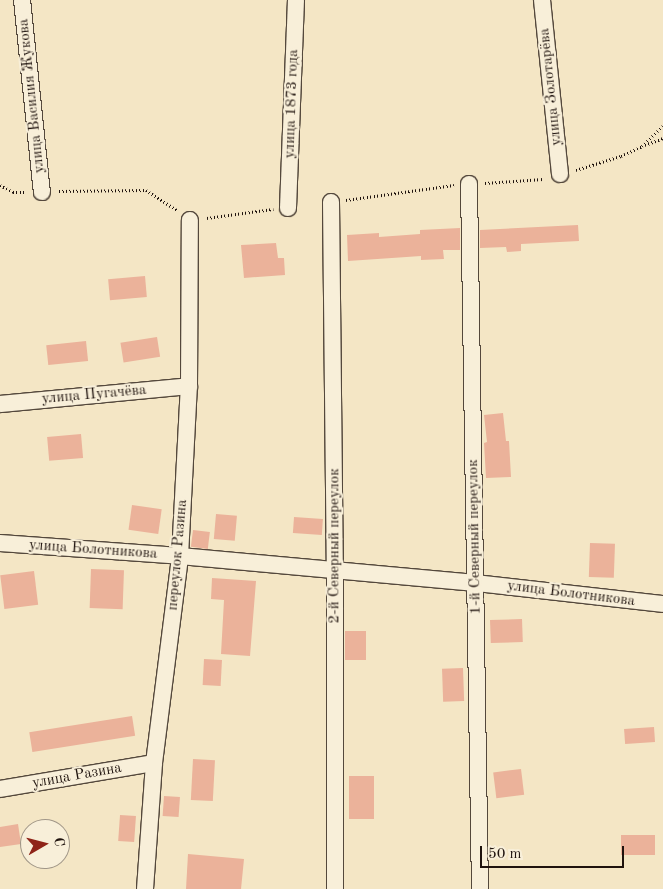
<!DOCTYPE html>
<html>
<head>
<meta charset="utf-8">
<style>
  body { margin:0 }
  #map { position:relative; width:663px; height:889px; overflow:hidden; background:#f4e6c5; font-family:"Old Standard TT",serif }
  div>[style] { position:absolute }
  .building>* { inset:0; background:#ebb29a; transform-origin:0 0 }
  .path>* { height:3px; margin-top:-1.5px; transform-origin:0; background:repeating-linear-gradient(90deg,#1f130e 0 1px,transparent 0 3.5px) }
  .roads { filter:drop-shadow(1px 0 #54483c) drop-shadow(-1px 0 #54483c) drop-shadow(0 1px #54483c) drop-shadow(0 -1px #54483c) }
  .street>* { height:16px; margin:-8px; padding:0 8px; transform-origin:8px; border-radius:8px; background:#f8efd9 }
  span { translate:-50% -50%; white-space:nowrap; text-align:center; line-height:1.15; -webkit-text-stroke:4px #f8efd9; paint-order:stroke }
  .street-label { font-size:15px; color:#1f130e }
  .north { position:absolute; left:20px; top:819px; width:50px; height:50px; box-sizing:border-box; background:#f8efd9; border:1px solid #a19788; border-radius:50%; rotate:82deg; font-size:14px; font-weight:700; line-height:20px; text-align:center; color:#1f130e }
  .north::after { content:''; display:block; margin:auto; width:18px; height:22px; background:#8f2418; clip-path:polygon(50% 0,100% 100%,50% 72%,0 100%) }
  .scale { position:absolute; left:480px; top:846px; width:144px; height:22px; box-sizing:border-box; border:2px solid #1f130e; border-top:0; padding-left:6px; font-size:15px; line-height:18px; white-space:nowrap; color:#1f130e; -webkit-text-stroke:4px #f8efd9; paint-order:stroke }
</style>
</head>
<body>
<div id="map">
  <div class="building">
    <i style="clip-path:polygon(578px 225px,579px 241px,521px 244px,521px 251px,507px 252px,506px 247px,480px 248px,480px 230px)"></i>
    <i style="clip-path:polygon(460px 228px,460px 250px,443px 250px,444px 259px,421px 260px,421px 256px,348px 261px,347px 235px,379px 233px,379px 237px,420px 234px,420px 230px)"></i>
    <i style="clip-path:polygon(276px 243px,278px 258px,284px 258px,285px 275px,244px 278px,241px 245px)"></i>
    <i style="left:145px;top:276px;width:21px;height:37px;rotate:85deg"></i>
    <i style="left:157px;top:337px;width:20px;height:37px;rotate:81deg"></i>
    <i style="left:86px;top:341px;width:20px;height:40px;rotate:84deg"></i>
    <i style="clip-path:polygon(503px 413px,506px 441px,509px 441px,511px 477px,486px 478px,484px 443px,487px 442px,484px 415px)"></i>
    <i style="left:81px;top:434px;width:24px;height:34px;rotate:85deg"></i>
    <i style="left:132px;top:505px;width:30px;height:25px;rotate:8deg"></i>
    <i style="left:216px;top:514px;width:21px;height:25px;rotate:5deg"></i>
    <i style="left:294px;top:517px;width:29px;height:16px;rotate:4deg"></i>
    <i style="left:193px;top:530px;width:17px;height:17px;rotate:7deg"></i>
    <i style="left:590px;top:543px;width:25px;height:34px;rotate:2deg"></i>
    <i style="left:91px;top:569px;width:33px;height:39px;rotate:2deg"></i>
    <i style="left:34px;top:571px;width:34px;height:34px;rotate:83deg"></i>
    <i style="clip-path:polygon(212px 578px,256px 581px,250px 656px,221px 654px,224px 600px,211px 599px)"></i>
    <i style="left:522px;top:619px;width:23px;height:32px;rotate:88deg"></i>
    <i style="left:345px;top:631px;width:21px;height:29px"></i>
    <i style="left:204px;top:659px;width:18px;height:26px;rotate:3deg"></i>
    <i style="left:463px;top:668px;width:33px;height:21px;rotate:88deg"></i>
    <i style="left:132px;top:716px;width:20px;height:104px;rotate:81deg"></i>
    <i style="left:654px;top:727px;width:15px;height:30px;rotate:86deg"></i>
    <i style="left:193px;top:759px;width:22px;height:41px;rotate:3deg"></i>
    <i style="left:521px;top:769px;width:26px;height:28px;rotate:83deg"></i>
    <i style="left:349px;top:776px;width:25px;height:43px"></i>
    <i style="left:164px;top:796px;width:16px;height:20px;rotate:4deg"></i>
    <i style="left:120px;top:815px;width:16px;height:26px;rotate:4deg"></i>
    <i style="clip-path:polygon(18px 824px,21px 844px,0 847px,0 827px)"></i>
    <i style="left:655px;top:835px;width:20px;height:34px;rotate:90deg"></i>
    <i style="clip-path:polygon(188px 854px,244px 859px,241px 889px,186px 889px)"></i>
  </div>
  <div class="path">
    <i style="left:645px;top:145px;width:19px;rotate:-21deg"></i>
    <i style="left:576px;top:170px;width:47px;rotate:-17.3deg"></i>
    <i style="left:621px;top:156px;width:23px;rotate:-25deg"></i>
    <i style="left:642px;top:146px;width:29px;rotate:-44deg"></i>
    <i style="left:485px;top:183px;width:58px;rotate:-3.9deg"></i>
    <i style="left:0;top:185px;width:15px;rotate:28deg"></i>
    <i style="left:13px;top:192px;width:12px"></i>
    <i style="left:59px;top:191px;width:87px;rotate:-0.7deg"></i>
    <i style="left:146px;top:190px;width:37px;rotate:33deg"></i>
    <i style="left:346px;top:200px;width:109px;rotate:-7.9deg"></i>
    <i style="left:207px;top:218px;width:67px;rotate:-7.8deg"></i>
  </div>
  <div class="roads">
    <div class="street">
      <i style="left:22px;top:0;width:193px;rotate:84.1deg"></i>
      <i style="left:542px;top:0;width:175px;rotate:84.1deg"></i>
      <i style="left:469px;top:184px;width:705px;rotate:89.11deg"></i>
      <i style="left:331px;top:202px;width:368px;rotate:89.4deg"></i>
      <i style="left:335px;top:570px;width:319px;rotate:90deg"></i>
      <i style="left:288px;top:208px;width:208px;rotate:-87.8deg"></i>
      <i style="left:0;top:404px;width:190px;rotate:-5.4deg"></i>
      <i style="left:0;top:543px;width:180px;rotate:4.1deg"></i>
      <i style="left:180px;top:556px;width:297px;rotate:5.2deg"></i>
      <i style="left:476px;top:583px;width:188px;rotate:6.4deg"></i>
      <i style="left:0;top:789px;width:156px;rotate:-9.6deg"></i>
      <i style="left:145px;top:889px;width:126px;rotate:-85.9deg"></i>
      <i style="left:154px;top:763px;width:209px;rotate:-82.8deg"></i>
      <i style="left:180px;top:556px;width:170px;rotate:-87deg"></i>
      <i style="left:189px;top:386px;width:166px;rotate:-89.7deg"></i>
    </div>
  </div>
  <div class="street-label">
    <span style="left:551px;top:87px;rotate:-96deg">улица Золотарёва</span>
    <span style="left:32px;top:96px;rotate:-96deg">улица Василия Жукова</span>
    <span style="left:292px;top:104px;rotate:-88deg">улица 1873 года</span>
    <span style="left:94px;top:395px;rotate:-5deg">улица Пугачёва</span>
    <span style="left:475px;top:537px;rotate:-91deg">1-й Северный переулок</span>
    <span style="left:335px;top:546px;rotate:-90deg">2-й Северный переулок</span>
    <span style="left:93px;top:550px;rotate:4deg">улица Болотникова</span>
    <span style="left:178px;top:555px;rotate:-85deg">переулок Разина</span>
    <span style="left:571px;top:594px;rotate:7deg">улица Болотникова</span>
    <span style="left:77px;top:776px;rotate:-10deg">улица Разина</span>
  </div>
  <div class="north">С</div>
  <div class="scale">50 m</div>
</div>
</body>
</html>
